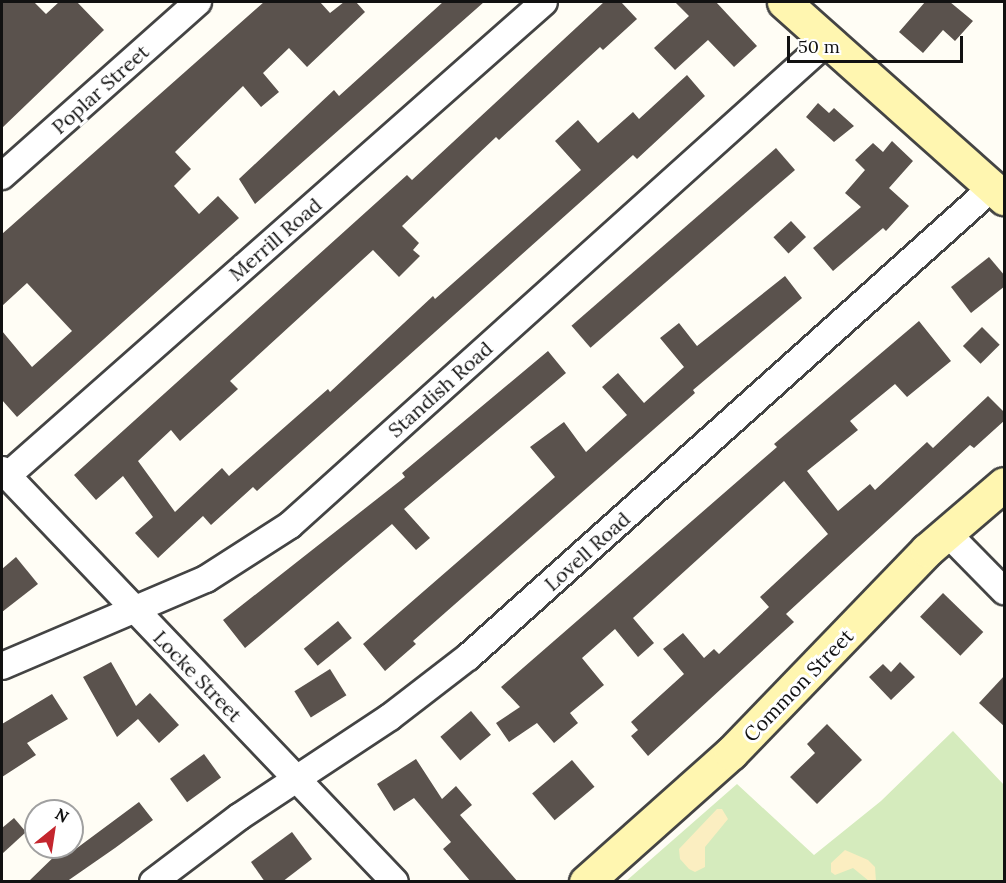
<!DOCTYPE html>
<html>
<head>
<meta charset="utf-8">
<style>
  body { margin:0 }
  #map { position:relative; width:1006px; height:883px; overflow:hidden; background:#fffdf5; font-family:Lora,serif }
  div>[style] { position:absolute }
  .green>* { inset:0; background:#d5ebbd }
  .sand>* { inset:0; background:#fbeec1 }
  .building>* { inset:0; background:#5a524d; transform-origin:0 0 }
  .roads { filter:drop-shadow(2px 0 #444) drop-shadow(-2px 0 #444) drop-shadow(0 2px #444) drop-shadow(0 -2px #444) }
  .minor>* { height:26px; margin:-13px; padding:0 13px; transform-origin:13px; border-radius:13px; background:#fff }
  .secondary>* { height:33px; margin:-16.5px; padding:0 16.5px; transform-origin:16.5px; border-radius:16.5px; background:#fff6b0 }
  span { translate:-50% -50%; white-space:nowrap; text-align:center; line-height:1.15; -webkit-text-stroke:6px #fff; paint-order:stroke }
  .street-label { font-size:20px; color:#111 }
  .frame { position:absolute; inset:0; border:3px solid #111; pointer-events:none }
  .north { position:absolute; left:24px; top:799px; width:60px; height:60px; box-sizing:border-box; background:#fff; border:2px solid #a0a0a0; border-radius:50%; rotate:30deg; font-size:16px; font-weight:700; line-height:24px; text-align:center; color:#111 }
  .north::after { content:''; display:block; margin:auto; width:21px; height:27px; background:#c4262e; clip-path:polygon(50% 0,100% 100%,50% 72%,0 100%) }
  .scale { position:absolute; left:787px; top:36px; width:176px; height:27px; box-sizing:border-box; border:3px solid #111; border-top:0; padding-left:8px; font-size:18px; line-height:21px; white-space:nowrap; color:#111; -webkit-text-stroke:4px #fff; paint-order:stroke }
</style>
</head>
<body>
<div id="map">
  <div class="green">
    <i style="clip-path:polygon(953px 731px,1004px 785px,1004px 881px,625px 882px,737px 784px,814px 855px,881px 801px)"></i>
  </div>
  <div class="sand">
    <i style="clip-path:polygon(722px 809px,728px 819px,705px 847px,705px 867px,695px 872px,689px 869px,680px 859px,679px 849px,717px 809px)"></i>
    <i style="clip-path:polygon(845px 850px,868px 860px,875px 867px,876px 881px,869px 881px,853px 868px,835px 875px,831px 872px,831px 863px)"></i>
  </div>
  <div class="building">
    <i style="clip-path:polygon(2px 2px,34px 2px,46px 14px,59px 2px,77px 2px,104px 30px,2px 128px)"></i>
    <i style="clip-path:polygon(264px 2px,320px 2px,330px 13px,344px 2px,356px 2px,365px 12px,307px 67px,289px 48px,263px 73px,279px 92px,261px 107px,243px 86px,175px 152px,191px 169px,174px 186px,199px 214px,218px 196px,239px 218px,17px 417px,2px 400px,2px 331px,32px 367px,72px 331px,27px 283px,2px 306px,2px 234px)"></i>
    <i style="clip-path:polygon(443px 2px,484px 2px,255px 204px,239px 179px,334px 90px,339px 96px)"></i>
    <i style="clip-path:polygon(604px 2px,621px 2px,637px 19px,603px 50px,600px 47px,499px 140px,496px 137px,402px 226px,419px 243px,413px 250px,420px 256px,399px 277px,373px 250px,230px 381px,238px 389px,180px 441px,171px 430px,138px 461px,175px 512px,222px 468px,229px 476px,328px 389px,330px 392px,433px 296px,435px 299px,581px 170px,555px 141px,578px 120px,598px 143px,633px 112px,639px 119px,687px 75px,705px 96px,637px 159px,633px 155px,257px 491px,253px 487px,211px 525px,203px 516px,158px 558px,135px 533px,153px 517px,123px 476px,96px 500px,74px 475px,407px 175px,412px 180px)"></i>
    <i style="clip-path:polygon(675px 2px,716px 2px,757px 46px,734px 67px,708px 40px,675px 70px,654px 48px,689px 16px)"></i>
    <i style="clip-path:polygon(925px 2px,950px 2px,973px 21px,955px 41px,943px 30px,923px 53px,899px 32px)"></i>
    <i style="clip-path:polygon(818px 103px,829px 113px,834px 108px,854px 126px,834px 142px,806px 117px)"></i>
    <i style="clip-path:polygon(892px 141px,913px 161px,889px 188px,909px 206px,886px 231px,883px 228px,833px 271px,813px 248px,861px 207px,845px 193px,865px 170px,855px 160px,873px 143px,883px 152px)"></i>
    <i style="left:776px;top:148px;width:29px;height:271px;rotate:49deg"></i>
    <i style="left:791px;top:221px;width:22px;height:24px;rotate:47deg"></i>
    <i style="clip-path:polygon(989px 257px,1005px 276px,1005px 286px,971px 313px,951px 287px)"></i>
    <i style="clip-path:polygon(785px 276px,802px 298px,693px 390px,695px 393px,413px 641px,416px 644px,385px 671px,363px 644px,555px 477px,530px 447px,564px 422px,586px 452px,627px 415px,602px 387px,618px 373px,644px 403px,684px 367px,660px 338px,679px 323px,697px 346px)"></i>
    <i style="clip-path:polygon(919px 321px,951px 361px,907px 397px,895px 384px,850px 421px,858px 430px,807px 471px,838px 511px,870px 484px,875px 490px,927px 442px,933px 448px,988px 396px,1005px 413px,1005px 420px,974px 448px,970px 445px,786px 614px,794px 622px,648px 756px,631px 736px,638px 730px,631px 722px,684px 674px,663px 649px,683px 633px,704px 658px,714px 649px,719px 654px,769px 607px,760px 597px,828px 534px,784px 481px,633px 618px,654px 643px,638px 657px,615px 629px,582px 658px,604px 685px,570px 713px,578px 723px,554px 743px,537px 723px,509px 742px,496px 723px,520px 707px,501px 687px,777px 447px,774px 444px)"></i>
    <i style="left:982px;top:327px;width:25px;height:27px;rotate:45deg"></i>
    <i style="clip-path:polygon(548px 351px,566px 373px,404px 509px,430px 538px,416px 550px,392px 524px,245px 648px,223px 620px,405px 477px,402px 473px)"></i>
    <i style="clip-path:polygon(16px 557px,38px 584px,2px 612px,2px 569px)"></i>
    <i style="left:943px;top:593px;width:56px;height:33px;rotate:44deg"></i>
    <i style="left:338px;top:621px;width:22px;height:44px;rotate:51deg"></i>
    <i style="clip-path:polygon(111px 662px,136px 706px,150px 693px,179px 725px,159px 743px,138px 719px,117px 737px,83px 677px)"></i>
    <i style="clip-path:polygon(900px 662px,915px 677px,891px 700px,869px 677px,883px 664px,891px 672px)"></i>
    <i style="left:330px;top:669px;width:31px;height:42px;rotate:58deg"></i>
    <i style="clip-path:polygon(1005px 675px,1005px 727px,979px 703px)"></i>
    <i style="clip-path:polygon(52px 694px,68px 719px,27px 743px,36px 755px,2px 777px,2px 724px)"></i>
    <i style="left:471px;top:711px;width:31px;height:40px;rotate:50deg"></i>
    <i style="clip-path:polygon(827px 724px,862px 760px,817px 804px,790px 777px,815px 753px,807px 744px)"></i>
    <i style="left:204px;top:754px;width:29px;height:42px;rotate:54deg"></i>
    <i style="clip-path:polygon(416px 759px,442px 799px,456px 786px,472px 805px,460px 815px,518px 882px,471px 882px,443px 849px,451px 842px,414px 798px,394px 811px,377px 784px)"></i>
    <i style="left:572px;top:760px;width:35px;height:52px;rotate:50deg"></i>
    <i style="clip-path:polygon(139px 802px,153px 820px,115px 848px,66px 882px,28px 882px,64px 847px,72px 847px,72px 841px,77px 848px)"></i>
    <i style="clip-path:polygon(14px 818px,26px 832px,2px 854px,2px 828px)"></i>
    <i style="clip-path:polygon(292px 832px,312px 859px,282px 882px,265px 882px,251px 862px)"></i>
  </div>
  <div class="roads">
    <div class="minor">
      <i style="left:2px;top:176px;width:262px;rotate:-41.6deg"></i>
      <i style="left:2px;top:470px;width:569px;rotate:46.35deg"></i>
      <i style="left:7px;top:476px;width:716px;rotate:-41.43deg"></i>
      <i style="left:946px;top:532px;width:83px;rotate:45.5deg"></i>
      <i style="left:2px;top:666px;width:222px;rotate:-23.1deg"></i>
      <i style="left:206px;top:579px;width:100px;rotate:-32.7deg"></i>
      <i style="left:290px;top:525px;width:726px;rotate:-41.99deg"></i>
      <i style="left:153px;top:882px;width:108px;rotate:-37.1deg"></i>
      <i style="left:239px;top:817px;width:181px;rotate:-33.5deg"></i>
      <i style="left:390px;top:717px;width:98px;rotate:-37.6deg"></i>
      <i style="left:468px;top:657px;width:705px;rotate:-41.84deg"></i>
    </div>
    <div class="secondary">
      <i style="left:784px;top:2px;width:295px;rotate:41.7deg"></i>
      <i style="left:586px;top:882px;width:194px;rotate:-41.7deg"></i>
      <i style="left:731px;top:753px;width:282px;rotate:-46deg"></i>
      <i style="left:927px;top:550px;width:101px;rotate:-40.6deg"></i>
    </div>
  </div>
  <div class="street-label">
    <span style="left:100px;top:89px;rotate:-42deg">Poplar Street</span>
    <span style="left:275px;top:239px;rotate:-41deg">Merrill Road</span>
    <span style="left:440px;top:389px;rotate:-42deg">Standish Road</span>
    <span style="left:587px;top:551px;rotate:-42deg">Lovell Road</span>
    <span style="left:198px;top:676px;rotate:46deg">Locke Street</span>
    <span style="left:798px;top:685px;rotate:-46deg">Common Street</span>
  </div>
  <div class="frame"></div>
  <div class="north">N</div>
  <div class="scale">50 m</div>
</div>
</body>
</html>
